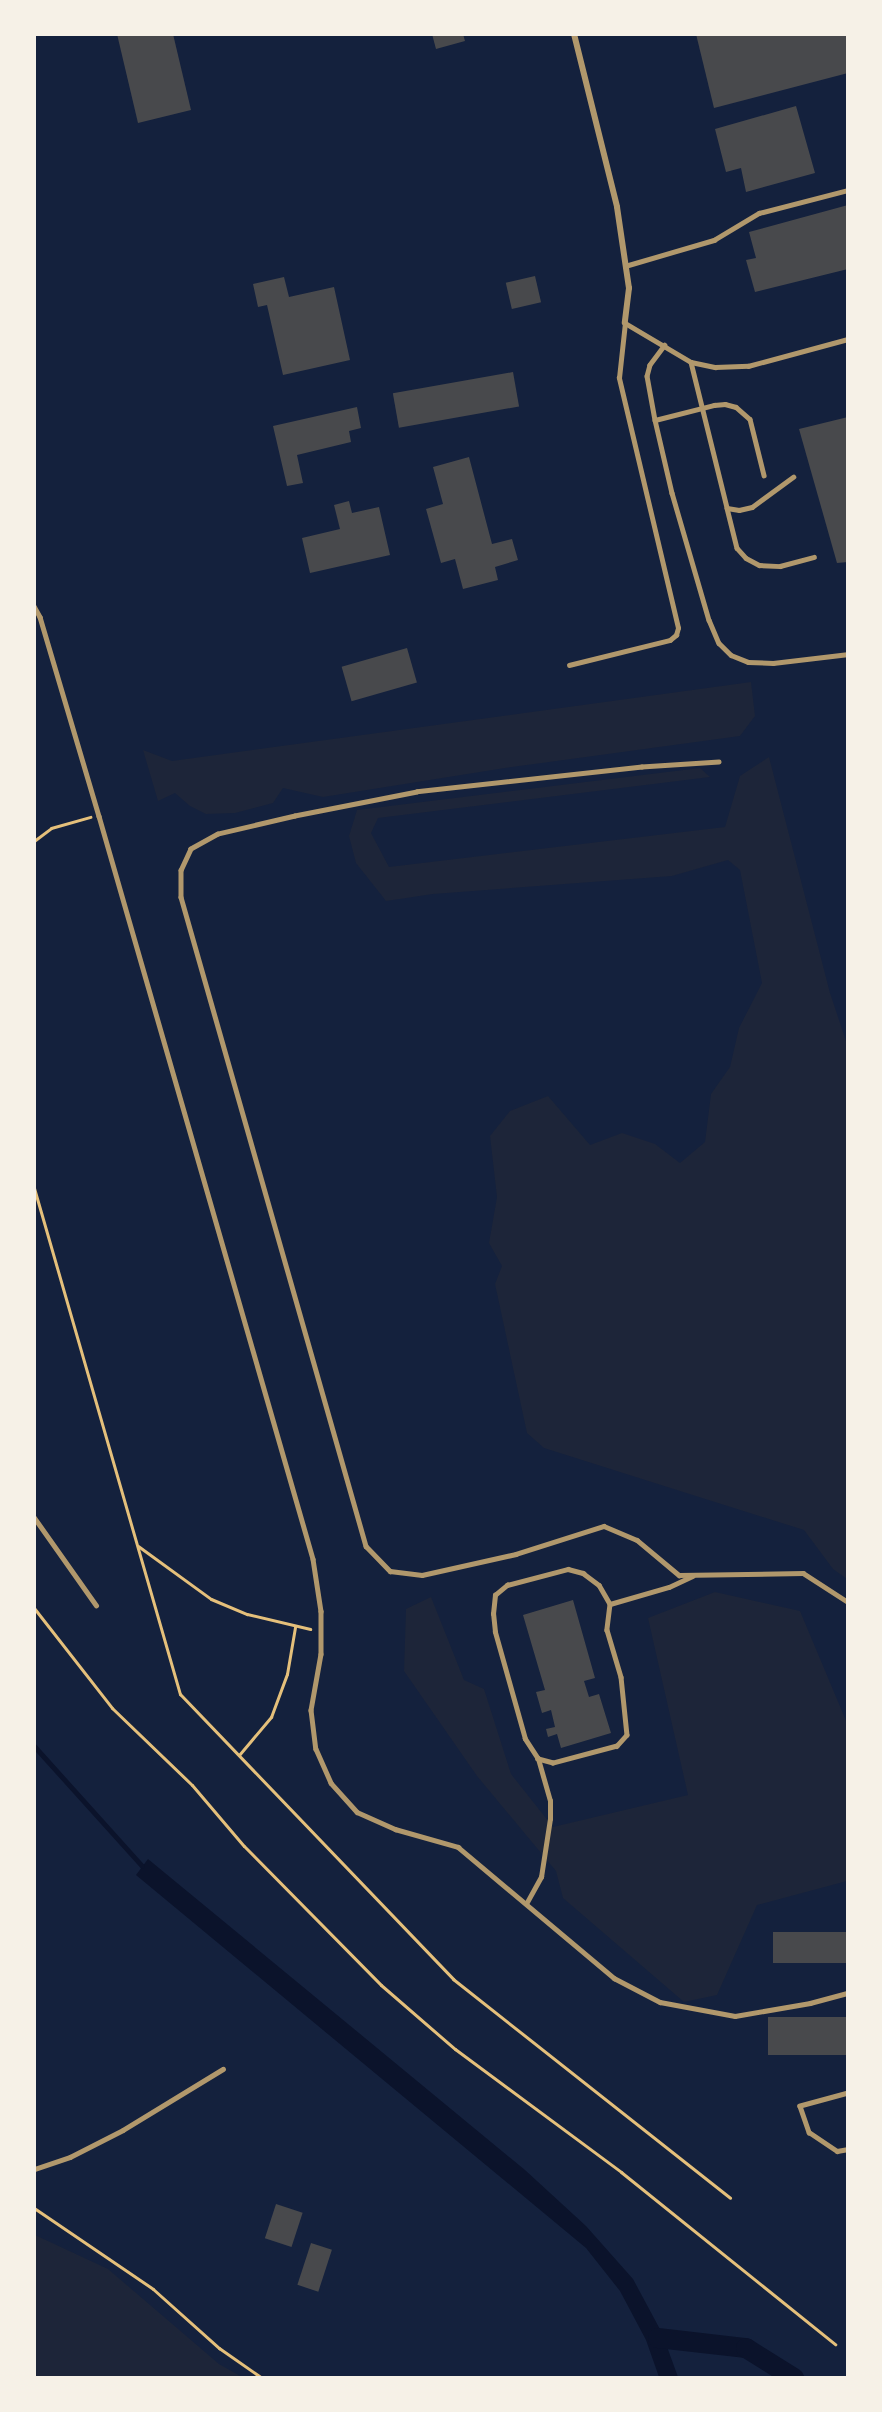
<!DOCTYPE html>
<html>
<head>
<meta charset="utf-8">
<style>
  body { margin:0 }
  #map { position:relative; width:882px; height:2412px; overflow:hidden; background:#14213d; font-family:Figtree,sans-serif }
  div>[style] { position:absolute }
  .green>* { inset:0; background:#1d2539 }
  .water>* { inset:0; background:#0b132b }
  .stream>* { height:5px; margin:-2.5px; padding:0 2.5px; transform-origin:2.5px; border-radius:2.5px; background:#0b132b }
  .canal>* { height:20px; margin:-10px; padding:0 10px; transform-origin:10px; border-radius:10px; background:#0b132b }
  .building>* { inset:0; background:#48494c; transform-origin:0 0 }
  .path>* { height:3px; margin:-1.5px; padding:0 1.5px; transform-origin:1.5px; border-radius:1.5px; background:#e5c07b }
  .service>* { height:4.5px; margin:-2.25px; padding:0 2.25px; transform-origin:2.25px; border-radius:2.25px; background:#b1986c }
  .minor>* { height:6px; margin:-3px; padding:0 3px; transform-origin:3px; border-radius:3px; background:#b1986c }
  span { translate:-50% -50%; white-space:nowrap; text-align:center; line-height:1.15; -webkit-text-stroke:4.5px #f6f1e7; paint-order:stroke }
  .frame { position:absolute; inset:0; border:36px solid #f6f1e7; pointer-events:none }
</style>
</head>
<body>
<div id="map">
  <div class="green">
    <i style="clip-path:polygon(751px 682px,755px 716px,740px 736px,505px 768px,323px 797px,283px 788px,273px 803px,235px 813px,206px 814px,190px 806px,175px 793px,158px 801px,143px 750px,172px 761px)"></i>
    <i style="clip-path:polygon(769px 757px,830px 993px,847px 1044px,847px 1579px,833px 1569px,804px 1530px,544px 1448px,527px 1433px,495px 1284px,502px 1266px,489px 1243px,497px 1197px,490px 1136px,510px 1111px,548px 1096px,590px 1145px,622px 1133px,655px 1144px,680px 1163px,705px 1142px,711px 1094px,730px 1067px,739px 1028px,762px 983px,740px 870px,728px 860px,672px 876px,433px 894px,386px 901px,356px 863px,349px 836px,357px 810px,700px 768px,710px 777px,378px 818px,371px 833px,389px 867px,725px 827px,740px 776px)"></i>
    <i style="clip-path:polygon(715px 1592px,800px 1611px,847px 1723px,847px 1881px,757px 1905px,717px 1995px,684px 2002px,563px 1898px,556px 1871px,477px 1776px,404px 1671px,406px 1609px,431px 1597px,464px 1680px,484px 1689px,511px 1774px,553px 1827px,688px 1795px,648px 1618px)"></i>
    <i style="clip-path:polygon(35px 2235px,108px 2269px,219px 2364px,242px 2377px,35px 2377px)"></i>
  </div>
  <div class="water">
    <i style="clip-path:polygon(148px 1859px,525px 2170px,586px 2226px,633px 2279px,662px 2333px,678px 2377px,659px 2377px,646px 2340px,620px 2291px,586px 2248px,136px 1875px)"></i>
  </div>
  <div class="stream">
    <i style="left:34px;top:1746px;width:161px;rotate:48deg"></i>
  </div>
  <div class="canal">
    <i style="left:658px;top:2338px;width:89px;rotate:6.5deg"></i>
    <i style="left:746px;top:2348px;width:57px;rotate:32deg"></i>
  </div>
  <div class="building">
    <i style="clip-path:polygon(117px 34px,173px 34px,191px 110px,138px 123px)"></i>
    <i style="clip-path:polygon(432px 34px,463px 34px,465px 41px,436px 49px)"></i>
    <i style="clip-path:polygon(696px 34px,848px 34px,848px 73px,714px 108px)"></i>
    <i style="clip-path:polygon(796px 106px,815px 173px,746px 192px,741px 168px,726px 172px,715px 129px)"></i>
    <i style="clip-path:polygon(848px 205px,848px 269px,755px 292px,746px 260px,756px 258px,749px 232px)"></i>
    <i style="left:535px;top:276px;width:27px;height:30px;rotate:77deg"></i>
    <i style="clip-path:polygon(284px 277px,289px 297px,334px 287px,350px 360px,283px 375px,267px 305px,258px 307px,253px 284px)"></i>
    <i style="left:513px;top:372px;width:35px;height:122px;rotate:80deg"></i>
    <i style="clip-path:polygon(357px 407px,361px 428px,349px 431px,351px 442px,297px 455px,303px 483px,287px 486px,273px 426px)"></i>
    <i style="clip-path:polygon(848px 417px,848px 562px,837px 563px,799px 429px)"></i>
    <i style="clip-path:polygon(469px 457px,492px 544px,512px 539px,518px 560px,495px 567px,498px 580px,463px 589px,455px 559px,441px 563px,426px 509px,443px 504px,433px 467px)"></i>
    <i style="clip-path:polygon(349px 501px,352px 513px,379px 507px,390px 555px,310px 573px,302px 538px,340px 529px,334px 505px)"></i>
    <i style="left:407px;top:648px;width:36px;height:68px;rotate:74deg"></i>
    <i style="clip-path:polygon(573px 1600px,595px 1678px,584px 1681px,589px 1697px,599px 1694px,611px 1733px,561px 1748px,557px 1734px,548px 1737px,546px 1729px,555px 1727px,551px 1710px,542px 1713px,536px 1692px,545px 1690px,523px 1615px)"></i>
    <i style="left:848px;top:1932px;width:31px;height:75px;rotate:90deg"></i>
    <i style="left:848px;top:2017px;width:38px;height:80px;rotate:90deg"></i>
    <i style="left:276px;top:2204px;width:28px;height:36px;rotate:18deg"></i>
    <i style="left:311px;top:2243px;width:22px;height:44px;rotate:18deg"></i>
  </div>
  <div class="path">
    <i style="left:34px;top:841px;width:21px;rotate:-37deg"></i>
    <i style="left:51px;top:828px;width:41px;rotate:-15.8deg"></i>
    <i style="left:34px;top:1188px;width:527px;rotate:73.91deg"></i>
    <i style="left:180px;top:1694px;width:395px;rotate:46.2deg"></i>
    <i style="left:453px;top:1979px;width:353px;rotate:38.3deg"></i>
    <i style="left:138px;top:1546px;width:90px;rotate:36deg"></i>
    <i style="left:211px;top:1599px;width:39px;rotate:23deg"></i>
    <i style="left:247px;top:1614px;width:65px;rotate:13.4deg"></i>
    <i style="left:34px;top:1608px;width:127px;rotate:52deg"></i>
    <i style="left:112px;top:1708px;width:111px;rotate:43.9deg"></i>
    <i style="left:192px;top:1785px;width:80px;rotate:49.6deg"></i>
    <i style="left:244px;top:1846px;width:195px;rotate:45.4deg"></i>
    <i style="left:381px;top:1985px;width:98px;rotate:40.9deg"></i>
    <i style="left:455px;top:2049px;width:207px;rotate:36.5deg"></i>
    <i style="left:621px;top:2172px;width:275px;rotate:38.8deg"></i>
    <i style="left:239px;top:1755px;width:50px;rotate:-49.9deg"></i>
    <i style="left:271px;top:1717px;width:46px;rotate:-69.6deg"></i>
    <i style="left:287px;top:1674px;width:48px;rotate:-80.3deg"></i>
    <i style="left:34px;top:2208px;width:144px;rotate:34.2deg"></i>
    <i style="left:153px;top:2289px;width:89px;rotate:41.8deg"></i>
    <i style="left:219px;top:2348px;width:52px;rotate:34.9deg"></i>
  </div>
  <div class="service">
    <i style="left:625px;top:266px;width:93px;rotate:-16.3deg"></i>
    <i style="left:714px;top:240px;width:52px;rotate:-31deg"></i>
    <i style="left:759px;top:213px;width:92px;rotate:-14.5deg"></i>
    <i style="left:665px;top:345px;width:25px;rotate:127deg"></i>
    <i style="left:650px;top:365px;width:11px;rotate:105deg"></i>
    <i style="left:647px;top:376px;width:45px;rotate:79.7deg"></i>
    <i style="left:655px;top:420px;width:75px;rotate:76.9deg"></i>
    <i style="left:672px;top:493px;width:132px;rotate:73.8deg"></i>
    <i style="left:709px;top:620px;width:25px;rotate:67deg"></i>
    <i style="left:719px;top:643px;width:17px;rotate:45deg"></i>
    <i style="left:731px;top:655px;width:18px;rotate:22deg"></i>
    <i style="left:748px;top:662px;width:25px;rotate:2deg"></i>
    <i style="left:773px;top:663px;width:76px;rotate:-6.8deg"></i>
    <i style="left:691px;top:362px;width:150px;rotate:76.1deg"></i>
    <i style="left:727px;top:508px;width:12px;rotate:9deg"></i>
    <i style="left:739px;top:510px;width:13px;rotate:-13deg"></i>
    <i style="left:752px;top:507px;width:51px;rotate:-36.2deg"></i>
    <i style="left:655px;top:420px;width:61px;rotate:-14.3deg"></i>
    <i style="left:714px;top:405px;width:11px;rotate:-5deg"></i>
    <i style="left:725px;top:404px;width:11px;rotate:15deg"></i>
    <i style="left:736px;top:407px;width:18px;rotate:41deg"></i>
    <i style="left:750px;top:419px;width:58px;rotate:76deg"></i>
    <i style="left:727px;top:508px;width:41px;rotate:76deg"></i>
    <i style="left:737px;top:548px;width:13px;rotate:48deg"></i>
    <i style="left:746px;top:558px;width:15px;rotate:28deg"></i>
    <i style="left:759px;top:565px;width:21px;rotate:3deg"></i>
    <i style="left:780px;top:566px;width:35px;rotate:-15deg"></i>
    <i style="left:34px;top:606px;width:13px;rotate:61deg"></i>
    <i style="left:40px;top:617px;width:208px;rotate:73.5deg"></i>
    <i style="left:99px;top:816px;width:773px;rotate:73.93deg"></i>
    <i style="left:313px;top:1559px;width:53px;rotate:81.3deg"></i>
    <i style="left:321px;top:1611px;width:43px;rotate:90deg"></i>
    <i style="left:321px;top:1654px;width:57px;rotate:100.1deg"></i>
    <i style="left:311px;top:1710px;width:39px;rotate:83deg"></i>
    <i style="left:316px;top:1749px;width:37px;rotate:66deg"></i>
    <i style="left:331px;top:1783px;width:39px;rotate:48deg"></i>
    <i style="left:357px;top:1812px;width:42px;rotate:24.1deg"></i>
    <i style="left:395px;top:1829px;width:66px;rotate:15.9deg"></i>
    <i style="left:458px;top:1847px;width:204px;rotate:40deg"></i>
    <i style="left:614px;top:1978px;width:52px;rotate:27.6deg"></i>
    <i style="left:660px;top:2002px;width:76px;rotate:10.6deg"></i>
    <i style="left:735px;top:2016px;width:76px;rotate:-9.8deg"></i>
    <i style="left:810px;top:2003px;width:39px;rotate:-15deg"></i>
    <i style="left:569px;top:665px;width:104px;rotate:-13.9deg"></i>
    <i style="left:670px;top:640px;width:8px;rotate:-40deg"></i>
    <i style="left:676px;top:635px;width:7px;rotate:-74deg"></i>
    <i style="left:678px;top:628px;width:257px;rotate:-103.3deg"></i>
    <i style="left:619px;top:378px;width:55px;rotate:-83.8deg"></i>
    <i style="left:625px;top:323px;width:77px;rotate:30.6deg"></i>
    <i style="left:691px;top:362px;width:25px;rotate:12deg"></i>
    <i style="left:715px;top:367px;width:33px;rotate:-2deg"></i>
    <i style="left:748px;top:366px;width:104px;rotate:-15.1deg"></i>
    <i style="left:719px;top:762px;width:77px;rotate:176.3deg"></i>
    <i style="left:642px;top:767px;width:226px;rotate:173.7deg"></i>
    <i style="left:417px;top:792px;width:124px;rotate:168.9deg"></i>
    <i style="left:295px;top:816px;width:79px;rotate:166.8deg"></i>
    <i style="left:218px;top:834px;width:31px;rotate:151deg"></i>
    <i style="left:191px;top:849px;width:23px;rotate:115deg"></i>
    <i style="left:181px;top:870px;width:27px;rotate:90deg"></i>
    <i style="left:181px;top:897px;width:675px;rotate:74.09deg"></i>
    <i style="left:366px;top:1546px;width:35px;rotate:46deg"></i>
    <i style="left:390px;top:1571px;width:32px;rotate:7deg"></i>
    <i style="left:422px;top:1575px;width:96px;rotate:-12.6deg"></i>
    <i style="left:516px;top:1554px;width:92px;rotate:-17.7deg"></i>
    <i style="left:604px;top:1526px;width:36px;rotate:23deg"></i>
    <i style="left:637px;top:1540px;width:55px;rotate:39.8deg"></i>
    <i style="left:679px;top:1575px;width:124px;rotate:-0.9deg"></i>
    <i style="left:803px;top:1573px;width:54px;rotate:32.8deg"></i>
    <i style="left:34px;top:1517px;width:108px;rotate:54.8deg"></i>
    <i style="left:568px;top:1569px;width:16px;rotate:15deg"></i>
    <i style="left:583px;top:1573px;width:20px;rotate:37deg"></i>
    <i style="left:599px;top:1585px;width:22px;rotate:60deg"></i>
    <i style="left:610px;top:1604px;width:26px;rotate:97deg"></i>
    <i style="left:607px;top:1630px;width:49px;rotate:73.4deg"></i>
    <i style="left:621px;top:1677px;width:58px;rotate:84.1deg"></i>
    <i style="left:627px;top:1735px;width:15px;rotate:132deg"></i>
    <i style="left:617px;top:1746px;width:66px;rotate:165.1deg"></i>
    <i style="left:553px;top:1763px;width:16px;rotate:-165deg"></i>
    <i style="left:538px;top:1759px;width:24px;rotate:-123deg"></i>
    <i style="left:525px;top:1739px;width:111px;rotate:-105.7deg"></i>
    <i style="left:495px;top:1632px;width:18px;rotate:-96deg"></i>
    <i style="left:493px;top:1614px;width:19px;rotate:-84deg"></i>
    <i style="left:495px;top:1595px;width:16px;rotate:-40deg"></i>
    <i style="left:507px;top:1585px;width:63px;rotate:-14.7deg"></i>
    <i style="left:610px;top:1604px;width:61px;rotate:-16.1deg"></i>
    <i style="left:669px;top:1587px;width:26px;rotate:-25deg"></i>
    <i style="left:526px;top:1904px;width:31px;rotate:-61deg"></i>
    <i style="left:541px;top:1877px;width:59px;rotate:-81.2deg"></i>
    <i style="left:550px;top:1819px;width:18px;rotate:-90deg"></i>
    <i style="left:550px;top:1801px;width:44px;rotate:-105.9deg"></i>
    <i style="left:848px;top:2093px;width:50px;rotate:164.8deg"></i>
    <i style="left:800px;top:2106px;width:28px;rotate:71deg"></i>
    <i style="left:809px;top:2132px;width:34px;rotate:34deg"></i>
    <i style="left:837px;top:2151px;width:11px;rotate:-10deg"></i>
    <i style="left:35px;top:2169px;width:37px;rotate:-19deg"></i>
    <i style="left:70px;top:2157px;width:59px;rotate:-27deg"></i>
    <i style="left:123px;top:2130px;width:117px;rotate:-31.4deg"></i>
  </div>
  <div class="minor">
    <i style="left:574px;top:34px;width:178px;rotate:76deg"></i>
    <i style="left:617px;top:207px;width:82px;rotate:81.6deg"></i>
    <i style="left:629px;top:288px;width:35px;rotate:97deg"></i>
  </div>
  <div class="frame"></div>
</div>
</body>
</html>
